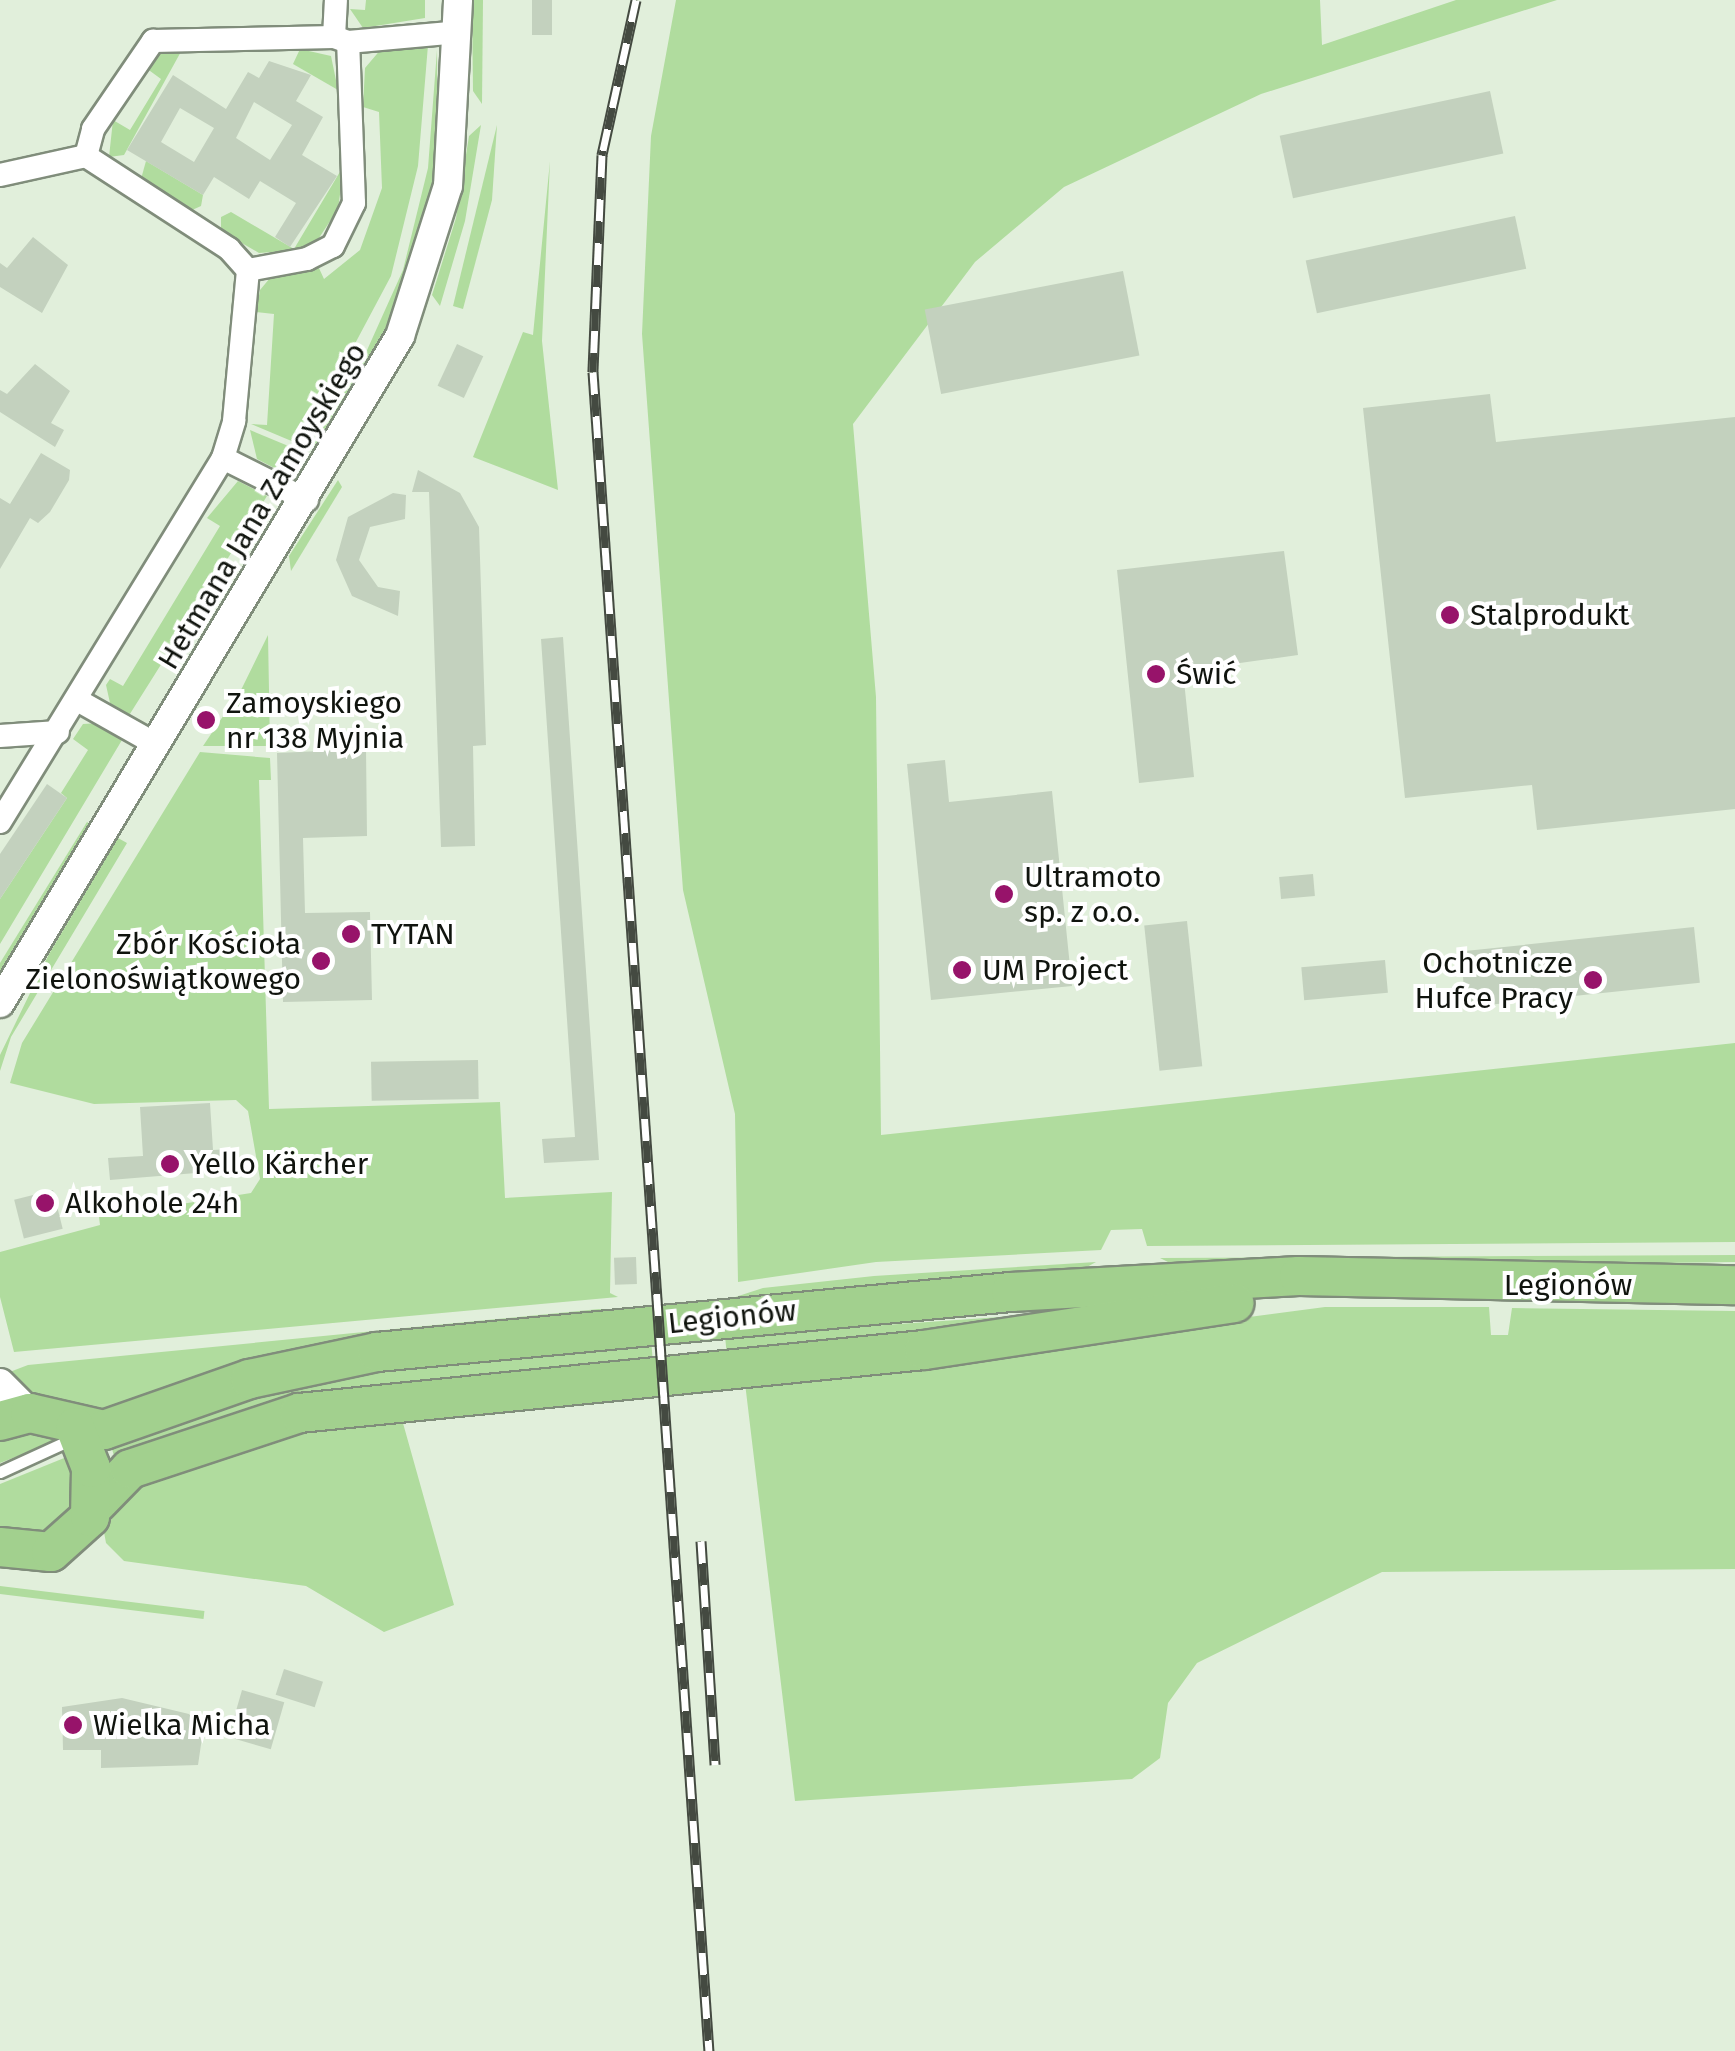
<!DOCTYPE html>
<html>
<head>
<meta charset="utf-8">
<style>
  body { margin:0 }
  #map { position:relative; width:1735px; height:2051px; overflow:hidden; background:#e1efdb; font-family:"Fira Sans",sans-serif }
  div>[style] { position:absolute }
  .green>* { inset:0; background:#b0dc9e; transform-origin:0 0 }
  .building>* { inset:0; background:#c3d1be; transform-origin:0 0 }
  .roads { filter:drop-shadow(2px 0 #808d7b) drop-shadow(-2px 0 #808d7b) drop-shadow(0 2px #808d7b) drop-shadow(0 -2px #808d7b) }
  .service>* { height:11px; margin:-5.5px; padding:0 5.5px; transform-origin:5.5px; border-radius:5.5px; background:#fff }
  .minor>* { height:22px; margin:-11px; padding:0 11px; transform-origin:11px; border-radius:11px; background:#fff }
  .tertiary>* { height:28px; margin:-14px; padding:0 14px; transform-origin:14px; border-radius:14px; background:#fff }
  .trunk>* { height:38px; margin:-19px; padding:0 19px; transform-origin:19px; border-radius:19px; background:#a2d08e }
  .rail>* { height:11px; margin-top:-5.5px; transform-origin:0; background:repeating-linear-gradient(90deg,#fff 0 22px,#444a41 0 44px); box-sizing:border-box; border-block:2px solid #444a41 }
  .dots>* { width:28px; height:28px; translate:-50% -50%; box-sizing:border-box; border:5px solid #fff; border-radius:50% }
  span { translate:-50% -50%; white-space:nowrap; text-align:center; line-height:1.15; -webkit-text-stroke:8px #fff; paint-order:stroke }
  .street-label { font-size:30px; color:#10140e }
  .poi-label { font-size:30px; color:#10140e }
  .left { translate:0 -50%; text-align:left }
  .right { translate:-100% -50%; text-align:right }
</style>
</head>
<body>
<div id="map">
  <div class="green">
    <i style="clip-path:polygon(366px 0,425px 0,425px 18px,363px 28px,350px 9px,365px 10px)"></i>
    <i style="clip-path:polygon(472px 0,483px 0,482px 104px,473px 91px)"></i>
    <i style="clip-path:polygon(676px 0,1320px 0,1322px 45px,1456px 0,1557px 0,1261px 94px,1064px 187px,975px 262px,853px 424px,876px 697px,881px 1135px,1735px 1043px,1735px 1242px,1147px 1246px,1142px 1229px,1111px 1230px,1101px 1250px,876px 1262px,738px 1282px,735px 1114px,683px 890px,642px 334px,651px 136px)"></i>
    <i style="clip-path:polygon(428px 45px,418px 166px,391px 276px,301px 445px,251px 424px,267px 425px,274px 314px,256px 312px,260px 290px,270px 278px,318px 266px,324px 279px,360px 250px,382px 188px,379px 112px,363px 107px,365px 68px,382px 48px)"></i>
    <i style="clip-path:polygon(183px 48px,124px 155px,109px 157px,113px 120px,130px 130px,161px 79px,146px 68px,158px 52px)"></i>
    <i style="clip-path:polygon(300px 49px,331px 56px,338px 90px,293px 64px)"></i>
    <i style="clip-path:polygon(437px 50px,438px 175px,392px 321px,320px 451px,313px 444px,359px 368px,403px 270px,428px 168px)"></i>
    <i style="clip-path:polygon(481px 125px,465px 221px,440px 306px,432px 295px,456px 218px,469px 136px)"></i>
    <i style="clip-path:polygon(497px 125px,492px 200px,463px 309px,453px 306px)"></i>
    <i style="clip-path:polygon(146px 161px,203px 195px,201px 206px,190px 211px,141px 179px)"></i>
    <i style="clip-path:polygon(550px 161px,542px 341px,558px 490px,473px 457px,523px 332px,533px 335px)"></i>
    <i style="clip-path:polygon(344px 165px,338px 209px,315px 244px,297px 250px,259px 253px,221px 231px,221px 217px,231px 212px,294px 249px)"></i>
    <i style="clip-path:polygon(250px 430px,298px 450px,284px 473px,257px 459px)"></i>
    <i style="clip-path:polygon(338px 480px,342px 487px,291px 571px,289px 556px)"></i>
    <i style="clip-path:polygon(238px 481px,267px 496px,128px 717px,110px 703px,106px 685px,110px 679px,123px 686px,220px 526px,207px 518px)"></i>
    <i style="clip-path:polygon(268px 635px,270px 746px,203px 746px,242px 688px)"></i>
    <i style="clip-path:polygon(99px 723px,122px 740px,0 944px,0 899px,67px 798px,61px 793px,88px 750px,73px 739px,83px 724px)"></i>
    <i style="clip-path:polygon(200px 752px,270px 758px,271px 780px,259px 780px,269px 1109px,500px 1102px,505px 1198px,612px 1192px,610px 1293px,618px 1297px,14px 1352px,0 1297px,0 1252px,100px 1225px,99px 1217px,251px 1193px,260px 1179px,248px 1111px,236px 1100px,94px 1104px,10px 1083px,22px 1043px)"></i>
    <i style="clip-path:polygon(87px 822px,93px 826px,0 980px,0 963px)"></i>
    <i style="clip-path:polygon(118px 838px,127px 843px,11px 1037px,0 1071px,0 1055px,49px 954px)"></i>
    <i style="clip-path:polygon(1735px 1255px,1735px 1262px,1580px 1264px,1174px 1265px,1160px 1258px)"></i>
    <i style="clip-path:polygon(1096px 1262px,1085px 1268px,723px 1301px,763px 1288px,874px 1276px)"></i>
    <i style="clip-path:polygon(1325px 1307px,1489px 1307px,1491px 1335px,1508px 1335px,1512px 1308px,1735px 1311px,1735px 1569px,1382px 1572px,1197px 1663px,1168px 1703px,1160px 1758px,1132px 1779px,795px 1801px,745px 1383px)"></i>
    <i style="clip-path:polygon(599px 1309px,620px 1311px,104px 1415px,29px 1393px,7px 1373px,28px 1365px)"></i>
    <i style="clip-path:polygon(1117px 1309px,727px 1356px,725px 1336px)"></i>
    <i style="clip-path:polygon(651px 1339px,653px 1363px,238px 1414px,115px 1459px,111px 1446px,215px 1406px,357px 1371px)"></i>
    <i style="clip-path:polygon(401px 1416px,454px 1605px,384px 1632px,306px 1586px,124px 1561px,106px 1543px,104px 1532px,129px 1490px,237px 1442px)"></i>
    <i style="clip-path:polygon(32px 1431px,59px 1440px,0 1463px,0 1442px)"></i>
    <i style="clip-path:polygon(74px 1454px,82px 1497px,47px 1534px,0 1526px,0 1484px)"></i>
    <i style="left:0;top:1586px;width:206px;height:8px;rotate:7deg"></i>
  </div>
  <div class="building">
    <i style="left:532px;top:0;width:20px;height:35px"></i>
    <i style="clip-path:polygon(evenodd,269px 61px,311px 75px,296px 101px,323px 117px,302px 155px,337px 176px,290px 247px,275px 237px,296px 203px,260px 181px,249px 199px,214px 177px,203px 195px,127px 150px,173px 75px,226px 109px,248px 72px,259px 78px,269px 61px,254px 102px,292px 125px,270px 160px,236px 138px,254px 102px,269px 61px,180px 108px,214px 128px,194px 162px,161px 142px,180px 108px)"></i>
    <i style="left:1490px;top:91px;width:64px;height:215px;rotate:78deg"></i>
    <i style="left:1515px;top:216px;width:54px;height:214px;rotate:78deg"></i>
    <i style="clip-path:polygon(33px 237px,68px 265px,42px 313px,0 287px,0 263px,7px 268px)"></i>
    <i style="left:1123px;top:271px;width:86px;height:202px;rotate:79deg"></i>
    <i style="left:457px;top:344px;width:29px;height:46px;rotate:25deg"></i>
    <i style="clip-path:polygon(35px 364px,70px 391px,51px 423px,64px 430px,55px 447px,0 412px,0 390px,7px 394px)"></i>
    <i style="clip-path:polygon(1490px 394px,1496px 442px,1735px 417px,1735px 809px,1537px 830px,1532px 785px,1405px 798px,1363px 408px)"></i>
    <i style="clip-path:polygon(41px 453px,70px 470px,69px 480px,50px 512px,38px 523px,30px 518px,0 569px,0 498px,10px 504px)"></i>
    <i style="clip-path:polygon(418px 470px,460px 493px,479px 527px,486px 745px,473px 746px,475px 846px,441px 847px,429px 492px,412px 492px)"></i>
    <i style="clip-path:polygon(393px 493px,406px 495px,405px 519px,370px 527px,359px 560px,378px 587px,400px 591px,398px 616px,352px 596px,336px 560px,348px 517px)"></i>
    <i style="clip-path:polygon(1284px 551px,1298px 655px,1183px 671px,1194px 777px,1139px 783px,1117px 570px)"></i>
    <i style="clip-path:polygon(563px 637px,599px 1160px,544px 1163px,542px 1139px,575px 1137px,541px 639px)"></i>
    <i style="clip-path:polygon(366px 749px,367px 836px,303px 838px,305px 913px,370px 912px,372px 1000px,283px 1002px,277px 753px)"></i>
    <i style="clip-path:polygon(945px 760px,949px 802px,1052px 791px,1072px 986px,931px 1000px,907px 764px)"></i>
    <i style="clip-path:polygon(47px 784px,67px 798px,0 899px,0 854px)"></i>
    <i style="left:1313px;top:874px;width:22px;height:34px;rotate:85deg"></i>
    <i style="left:1187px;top:921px;width:146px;height:43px;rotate:84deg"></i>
    <i style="left:1694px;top:927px;width:56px;height:235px;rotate:84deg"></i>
    <i style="left:1385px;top:960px;width:33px;height:84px;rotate:85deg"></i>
    <i style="left:478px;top:1060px;width:39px;height:107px;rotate:89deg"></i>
    <i style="clip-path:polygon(210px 1103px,213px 1150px,231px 1149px,233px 1170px,110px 1180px,108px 1158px,143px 1156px,140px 1107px)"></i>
    <i style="left:53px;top:1190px;width:40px;height:40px;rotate:76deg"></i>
    <i style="left:636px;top:1257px;width:27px;height:22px;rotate:88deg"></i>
    <i style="left:284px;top:1669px;width:41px;height:27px;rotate:18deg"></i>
    <i style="left:242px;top:1690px;width:44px;height:49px;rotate:16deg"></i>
    <i style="clip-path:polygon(122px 1698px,189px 1714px,203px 1731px,198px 1765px,101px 1768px,101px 1750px,63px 1750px,62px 1707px)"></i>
  </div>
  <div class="roads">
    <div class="service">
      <i style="left:0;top:1472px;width:77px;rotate:-24.6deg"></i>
    </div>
    <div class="minor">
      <i style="left:348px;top:42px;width:111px;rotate:-5.1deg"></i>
      <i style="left:86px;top:156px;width:28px;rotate:-75deg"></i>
      <i style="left:93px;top:129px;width:107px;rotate:-55.7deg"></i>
      <i style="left:153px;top:41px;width:181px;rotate:-1.3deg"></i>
      <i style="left:334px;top:37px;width:37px;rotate:-87deg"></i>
      <i style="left:0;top:175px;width:88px;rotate:-12.5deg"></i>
      <i style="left:86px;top:156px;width:171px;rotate:33deg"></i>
      <i style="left:229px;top:249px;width:28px;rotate:48deg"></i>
      <i style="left:248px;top:270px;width:60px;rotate:-10.6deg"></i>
      <i style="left:307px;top:259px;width:29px;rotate:-27deg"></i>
      <i style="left:333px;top:246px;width:48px;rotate:-64deg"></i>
      <i style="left:354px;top:203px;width:161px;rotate:-92.1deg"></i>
      <i style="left:348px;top:42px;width:15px;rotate:-160deg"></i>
      <i style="left:223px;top:458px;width:94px;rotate:26.6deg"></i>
      <i style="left:79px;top:701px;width:90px;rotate:29.4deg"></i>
      <i style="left:0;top:736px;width:58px;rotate:-3.9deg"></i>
      <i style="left:0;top:822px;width:427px;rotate:-58.5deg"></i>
      <i style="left:223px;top:458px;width:39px;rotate:-73deg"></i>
      <i style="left:234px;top:421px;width:152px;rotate:-84.7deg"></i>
    </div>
    <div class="tertiary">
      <i style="left:0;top:1003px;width:778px;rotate:-59.05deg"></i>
      <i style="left:400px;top:336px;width:157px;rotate:-72.3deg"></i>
      <i style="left:448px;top:186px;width:186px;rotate:-86.9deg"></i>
      <i style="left:0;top:1383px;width:42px;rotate:45deg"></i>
    </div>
    <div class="trunk">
      <i style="left:0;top:1421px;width:31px;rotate:-15deg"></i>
      <i style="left:30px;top:1413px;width:76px;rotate:12.9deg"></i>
      <i style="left:104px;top:1430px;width:155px;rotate:-19.3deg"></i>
      <i style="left:250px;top:1379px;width:130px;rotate:-12deg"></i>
      <i style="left:377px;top:1352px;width:637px;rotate:-5.41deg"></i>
      <i style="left:1011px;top:1292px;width:288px;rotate:-3.2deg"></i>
      <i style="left:1299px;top:1276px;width:436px;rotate:1.2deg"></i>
      <i style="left:95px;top:1505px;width:50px;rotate:-45.8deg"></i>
      <i style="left:130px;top:1469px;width:178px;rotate:-18.3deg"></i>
      <i style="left:299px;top:1413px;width:628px;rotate:-5.76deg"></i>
      <i style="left:924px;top:1350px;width:314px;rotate:-8.6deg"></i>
      <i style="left:0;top:1547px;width:51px;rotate:5.6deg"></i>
      <i style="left:51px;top:1552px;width:52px;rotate:-41.9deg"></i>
      <i style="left:90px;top:1517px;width:49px;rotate:-88.8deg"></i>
      <i style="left:91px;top:1468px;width:44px;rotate:-111.3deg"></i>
    </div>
  </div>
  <div class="rail">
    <i style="left:636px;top:0;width:159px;rotate:102.4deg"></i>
    <i style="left:602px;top:155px;width:217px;rotate:92.4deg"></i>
    <i style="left:593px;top:372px;width:1683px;rotate:86.05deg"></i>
    <i style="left:701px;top:1541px;width:224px;rotate:86.4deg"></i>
  </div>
  <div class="dots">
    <i style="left:1450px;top:615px;background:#97136a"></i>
    <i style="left:1156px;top:674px;background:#97136a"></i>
    <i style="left:206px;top:720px;background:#97136a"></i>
    <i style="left:1004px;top:894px;background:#97136a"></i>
    <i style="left:351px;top:934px;background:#97136a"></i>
    <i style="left:321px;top:961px;background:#97136a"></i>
    <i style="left:962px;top:970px;background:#97136a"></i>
    <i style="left:1593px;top:980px;background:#97136a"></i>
    <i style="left:170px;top:1164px;background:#97136a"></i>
    <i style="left:45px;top:1203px;background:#97136a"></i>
    <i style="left:73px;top:1725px;background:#97136a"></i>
  </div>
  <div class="street-label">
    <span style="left:262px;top:506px;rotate:-59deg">Hetmana Jana Zamoyskiego</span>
    <span style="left:1568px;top:1285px">Legionów</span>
    <span style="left:732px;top:1317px;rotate:-6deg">Legionów</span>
  </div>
  <div class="poi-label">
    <span class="left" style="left:1470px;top:615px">Stalprodukt</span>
    <span class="left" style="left:1176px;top:674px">Świć</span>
    <span class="left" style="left:226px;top:720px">Zamoyskiego<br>nr 138 Myjnia</span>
    <span class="left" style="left:1024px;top:894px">Ultramoto<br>sp. z o.o.</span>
    <span class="left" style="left:371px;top:934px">TYTAN</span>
    <span class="right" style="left:301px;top:961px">Zbór Kościoła<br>Zielonoświątkowego</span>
    <span class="right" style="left:1573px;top:980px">Ochotnicze<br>Hufce Pracy</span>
    <span class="left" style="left:982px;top:970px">UM Project</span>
    <span class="left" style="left:190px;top:1164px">Yello Kärcher</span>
    <span class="left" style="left:65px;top:1203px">Alkohole 24h</span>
    <span class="left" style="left:93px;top:1725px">Wielka Micha</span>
  </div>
</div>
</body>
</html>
